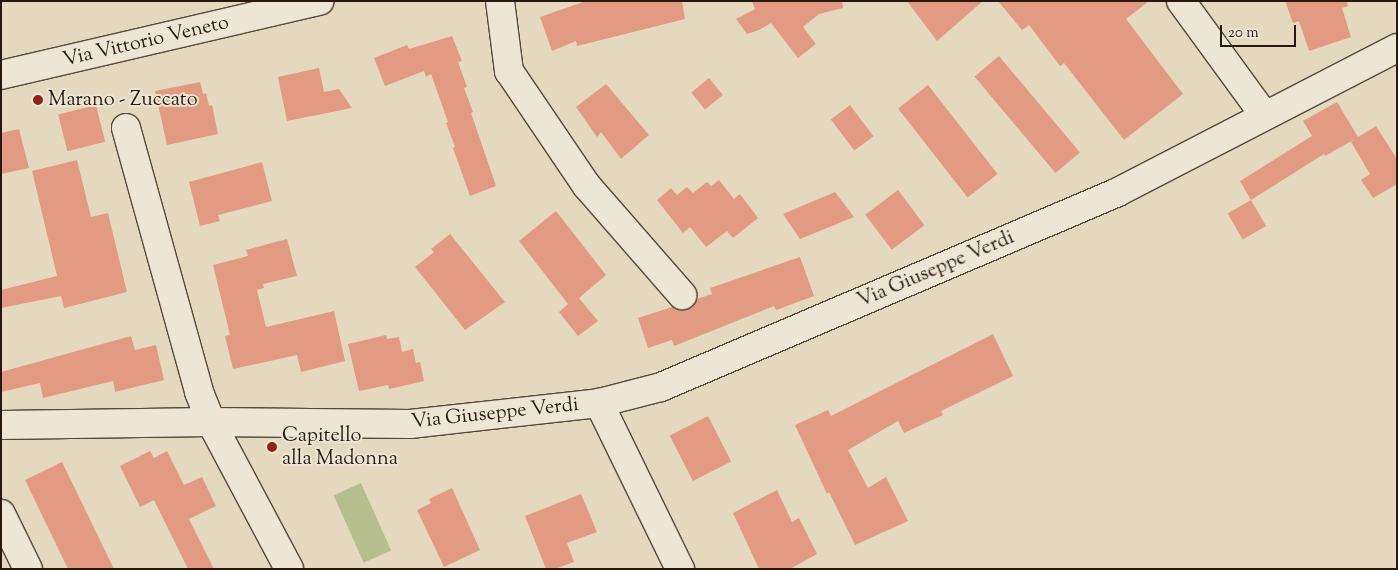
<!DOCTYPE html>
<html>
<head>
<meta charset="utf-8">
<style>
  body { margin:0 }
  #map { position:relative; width:1398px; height:570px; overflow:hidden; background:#e4d8bf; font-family:"Sorts Mill Goudy",serif }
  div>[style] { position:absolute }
  .green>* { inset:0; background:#b7be8f; transform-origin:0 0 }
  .building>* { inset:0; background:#e29b82; transform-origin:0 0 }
  .roads { filter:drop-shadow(1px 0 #57483a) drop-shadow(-1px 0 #57483a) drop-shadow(0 1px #57483a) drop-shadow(0 -1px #57483a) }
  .street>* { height:28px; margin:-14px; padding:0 14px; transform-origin:14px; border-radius:14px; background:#ede6d5 }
  .secondary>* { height:28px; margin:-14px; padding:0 14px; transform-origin:14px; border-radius:14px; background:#ede6d5 }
  .dots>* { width:14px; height:14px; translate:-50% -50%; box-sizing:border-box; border:2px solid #ede6d5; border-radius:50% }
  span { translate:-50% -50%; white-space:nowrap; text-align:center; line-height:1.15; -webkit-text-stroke:4px #ede6d5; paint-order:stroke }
  .street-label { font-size:20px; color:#28180e }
  .poi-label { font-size:20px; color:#28180e }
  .left { translate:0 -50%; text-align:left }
  .frame { position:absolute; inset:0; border:2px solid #28180e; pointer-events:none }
  .scale { position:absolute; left:1220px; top:25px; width:76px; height:22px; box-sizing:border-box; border:2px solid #28180e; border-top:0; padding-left:6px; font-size:15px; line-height:18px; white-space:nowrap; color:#28180e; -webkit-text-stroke:4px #ede6d5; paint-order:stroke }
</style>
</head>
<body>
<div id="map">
  <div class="green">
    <i style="left:361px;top:483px;width:74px;height:30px;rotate:66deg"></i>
  </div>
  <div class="building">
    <i style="clip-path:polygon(586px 1px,682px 1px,685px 19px,577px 46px,576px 41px,552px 51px,540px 17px)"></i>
    <i style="clip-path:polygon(752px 1px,842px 1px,843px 8px,819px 14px,803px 27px,816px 44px,798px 58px,771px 23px,759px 30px,747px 34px,736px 19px,755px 9px)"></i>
    <i style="clip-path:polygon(907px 1px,983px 1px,937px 41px)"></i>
    <i style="clip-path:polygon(998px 1px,1149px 1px,1126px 19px,1183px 94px,1124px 140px,1064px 63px,1060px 66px,1029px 25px,1022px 30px)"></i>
    <i style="clip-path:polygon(1285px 1px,1347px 1px,1348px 6px,1342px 8px,1351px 37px,1309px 51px,1299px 21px,1293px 23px)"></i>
    <i style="clip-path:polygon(452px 36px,462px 61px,458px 62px,467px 87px,464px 88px,473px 112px,471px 113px,496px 186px,470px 196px,453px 148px,455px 147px,446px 123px,448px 122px,431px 74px,426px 77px,424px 71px,385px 86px,374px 58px,407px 45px,409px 49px)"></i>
    <i style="left:999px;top:56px;width:126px;height:32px;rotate:50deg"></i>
    <i style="clip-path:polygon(319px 68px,324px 92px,339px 89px,352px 108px,287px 121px,278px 77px)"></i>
    <i style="left:709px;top:78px;width:22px;height:23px;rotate:51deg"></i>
    <i style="clip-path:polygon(200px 82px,203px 94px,206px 93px,209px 106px,212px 105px,218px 134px,167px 145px,155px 91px)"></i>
    <i style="clip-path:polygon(606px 84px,649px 135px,621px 159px,601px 132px,597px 137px,576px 107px)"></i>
    <i style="left:928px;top:85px;width:113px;height:38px;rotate:52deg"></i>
    <i style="clip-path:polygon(1337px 102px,1358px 137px,1376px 126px,1397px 159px,1397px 184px,1373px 198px,1361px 180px,1370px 174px,1351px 142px,1355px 139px,1325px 156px,1324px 154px,1251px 200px,1240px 181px,1312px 136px,1303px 121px)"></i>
    <i style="left:96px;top:105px;width:38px;height:39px;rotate:76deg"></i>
    <i style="left:850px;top:105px;width:39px;height:24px;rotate:53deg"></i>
    <i style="clip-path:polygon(19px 129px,29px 168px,1px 174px,1px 133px)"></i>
    <i style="clip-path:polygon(77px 160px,91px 217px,108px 213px,127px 292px,64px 308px,61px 296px,1px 308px,1px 290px,57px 276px,32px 171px)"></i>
    <i style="clip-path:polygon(262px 162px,272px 201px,218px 215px,220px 221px,200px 226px,189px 182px)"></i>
    <i style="clip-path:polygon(719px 180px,734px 199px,740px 194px,758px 218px,733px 238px,727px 231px,706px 247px,690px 227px,683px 233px,657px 200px,671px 188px,677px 195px,687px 187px,693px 193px,707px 182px,711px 186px)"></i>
    <i style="left:898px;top:190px;width:44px;height:41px;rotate:53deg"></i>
    <i style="clip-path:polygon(835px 192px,854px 217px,800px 239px,783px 214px)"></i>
    <i style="left:1251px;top:200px;width:30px;height:27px;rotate:60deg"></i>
    <i style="clip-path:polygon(556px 211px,606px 275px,579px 298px,598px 321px,578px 336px,559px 312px,568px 304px,519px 241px)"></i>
    <i style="clip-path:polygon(450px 234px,505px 302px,465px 330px,415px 267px,434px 252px,431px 249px)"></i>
    <i style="clip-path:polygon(287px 239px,297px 276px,263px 284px,264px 288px,257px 290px,266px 327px,334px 311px,345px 361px,301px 372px,297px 355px,233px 369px,225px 336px,230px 335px,213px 265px,248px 256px,246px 250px)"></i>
    <i style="clip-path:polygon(800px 257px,814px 296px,776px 310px,774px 306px,674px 346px,672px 340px,648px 348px,638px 318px,672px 307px,685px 310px,693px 306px,697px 299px,712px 294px,710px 288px)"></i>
    <i style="clip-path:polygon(993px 334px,1013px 376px,941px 411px,943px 415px,904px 433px,898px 421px,848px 450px,868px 488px,886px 477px,908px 521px,855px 545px,829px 492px,827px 494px,795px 425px,828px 410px,831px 416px)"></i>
    <i style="clip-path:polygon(386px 335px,387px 339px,399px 337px,402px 352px,413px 349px,416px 363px,420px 362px,424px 381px,389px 389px,388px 385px,359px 391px,348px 344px)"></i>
    <i style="clip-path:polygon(131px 336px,135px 350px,156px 345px,164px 380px,115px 392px,113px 381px,43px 398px,40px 383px,1px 392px,1px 372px)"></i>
    <i style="left:708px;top:416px;width:51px;height:43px;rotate:63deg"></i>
    <i style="clip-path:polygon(150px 451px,154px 458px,167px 451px,184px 485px,202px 477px,216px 506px,189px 519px,214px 569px,188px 569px,154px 500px,140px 507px,120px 466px)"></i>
    <i style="clip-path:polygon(62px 462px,114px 569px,68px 569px,25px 480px)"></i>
    <i style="clip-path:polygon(452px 488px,480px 550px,444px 567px,417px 510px,431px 503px,429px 499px)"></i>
    <i style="clip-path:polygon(777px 490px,792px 522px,799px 518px,817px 554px,790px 569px,759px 569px,733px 513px)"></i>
    <i style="clip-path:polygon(581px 494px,597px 532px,567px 543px,574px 562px,555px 569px,546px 569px,525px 516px)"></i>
  </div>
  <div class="roads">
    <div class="street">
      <i style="left:500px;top:1px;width:71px;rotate:82.7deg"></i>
      <i style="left:509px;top:71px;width:139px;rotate:55.9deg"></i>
      <i style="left:587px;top:186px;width:145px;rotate:48.9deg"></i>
      <i style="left:1181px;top:1px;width:142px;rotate:53.9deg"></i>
      <i style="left:126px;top:128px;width:274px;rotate:74.5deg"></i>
      <i style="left:199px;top:392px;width:32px;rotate:68deg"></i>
      <i style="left:211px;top:422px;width:166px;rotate:62deg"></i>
      <i style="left:599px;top:403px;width:185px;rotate:64deg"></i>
      <i style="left:1px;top:425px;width:210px;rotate:-0.8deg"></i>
      <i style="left:211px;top:422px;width:199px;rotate:0.6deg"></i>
      <i style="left:410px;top:424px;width:190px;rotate:-6.3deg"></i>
      <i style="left:599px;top:403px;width:64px;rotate:-14.5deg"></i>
      <i style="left:661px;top:387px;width:495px;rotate:-23.1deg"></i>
      <i style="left:1116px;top:193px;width:316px;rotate:-27.3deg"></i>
      <i style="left:1px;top:514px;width:61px;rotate:63.9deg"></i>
    </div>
    <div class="secondary">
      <i style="left:1px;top:75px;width:327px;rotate:-13.1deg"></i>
    </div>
  </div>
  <div class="dots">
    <i style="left:38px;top:100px;background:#8f2418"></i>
    <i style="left:272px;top:447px;background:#8f2418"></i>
  </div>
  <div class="street-label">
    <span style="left:146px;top:42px;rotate:-13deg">Via Vittorio Veneto</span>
    <span style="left:936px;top:270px;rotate:-23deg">Via Giuseppe Verdi</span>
    <span style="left:495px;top:414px;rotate:-6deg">Via Giuseppe Verdi</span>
  </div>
  <div class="poi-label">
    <span class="left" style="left:48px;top:100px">Marano - Zuccato</span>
    <span class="left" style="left:282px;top:448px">Capitello<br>alla Madonna</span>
  </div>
  <div class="frame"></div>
  <div class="scale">20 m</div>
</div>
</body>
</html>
